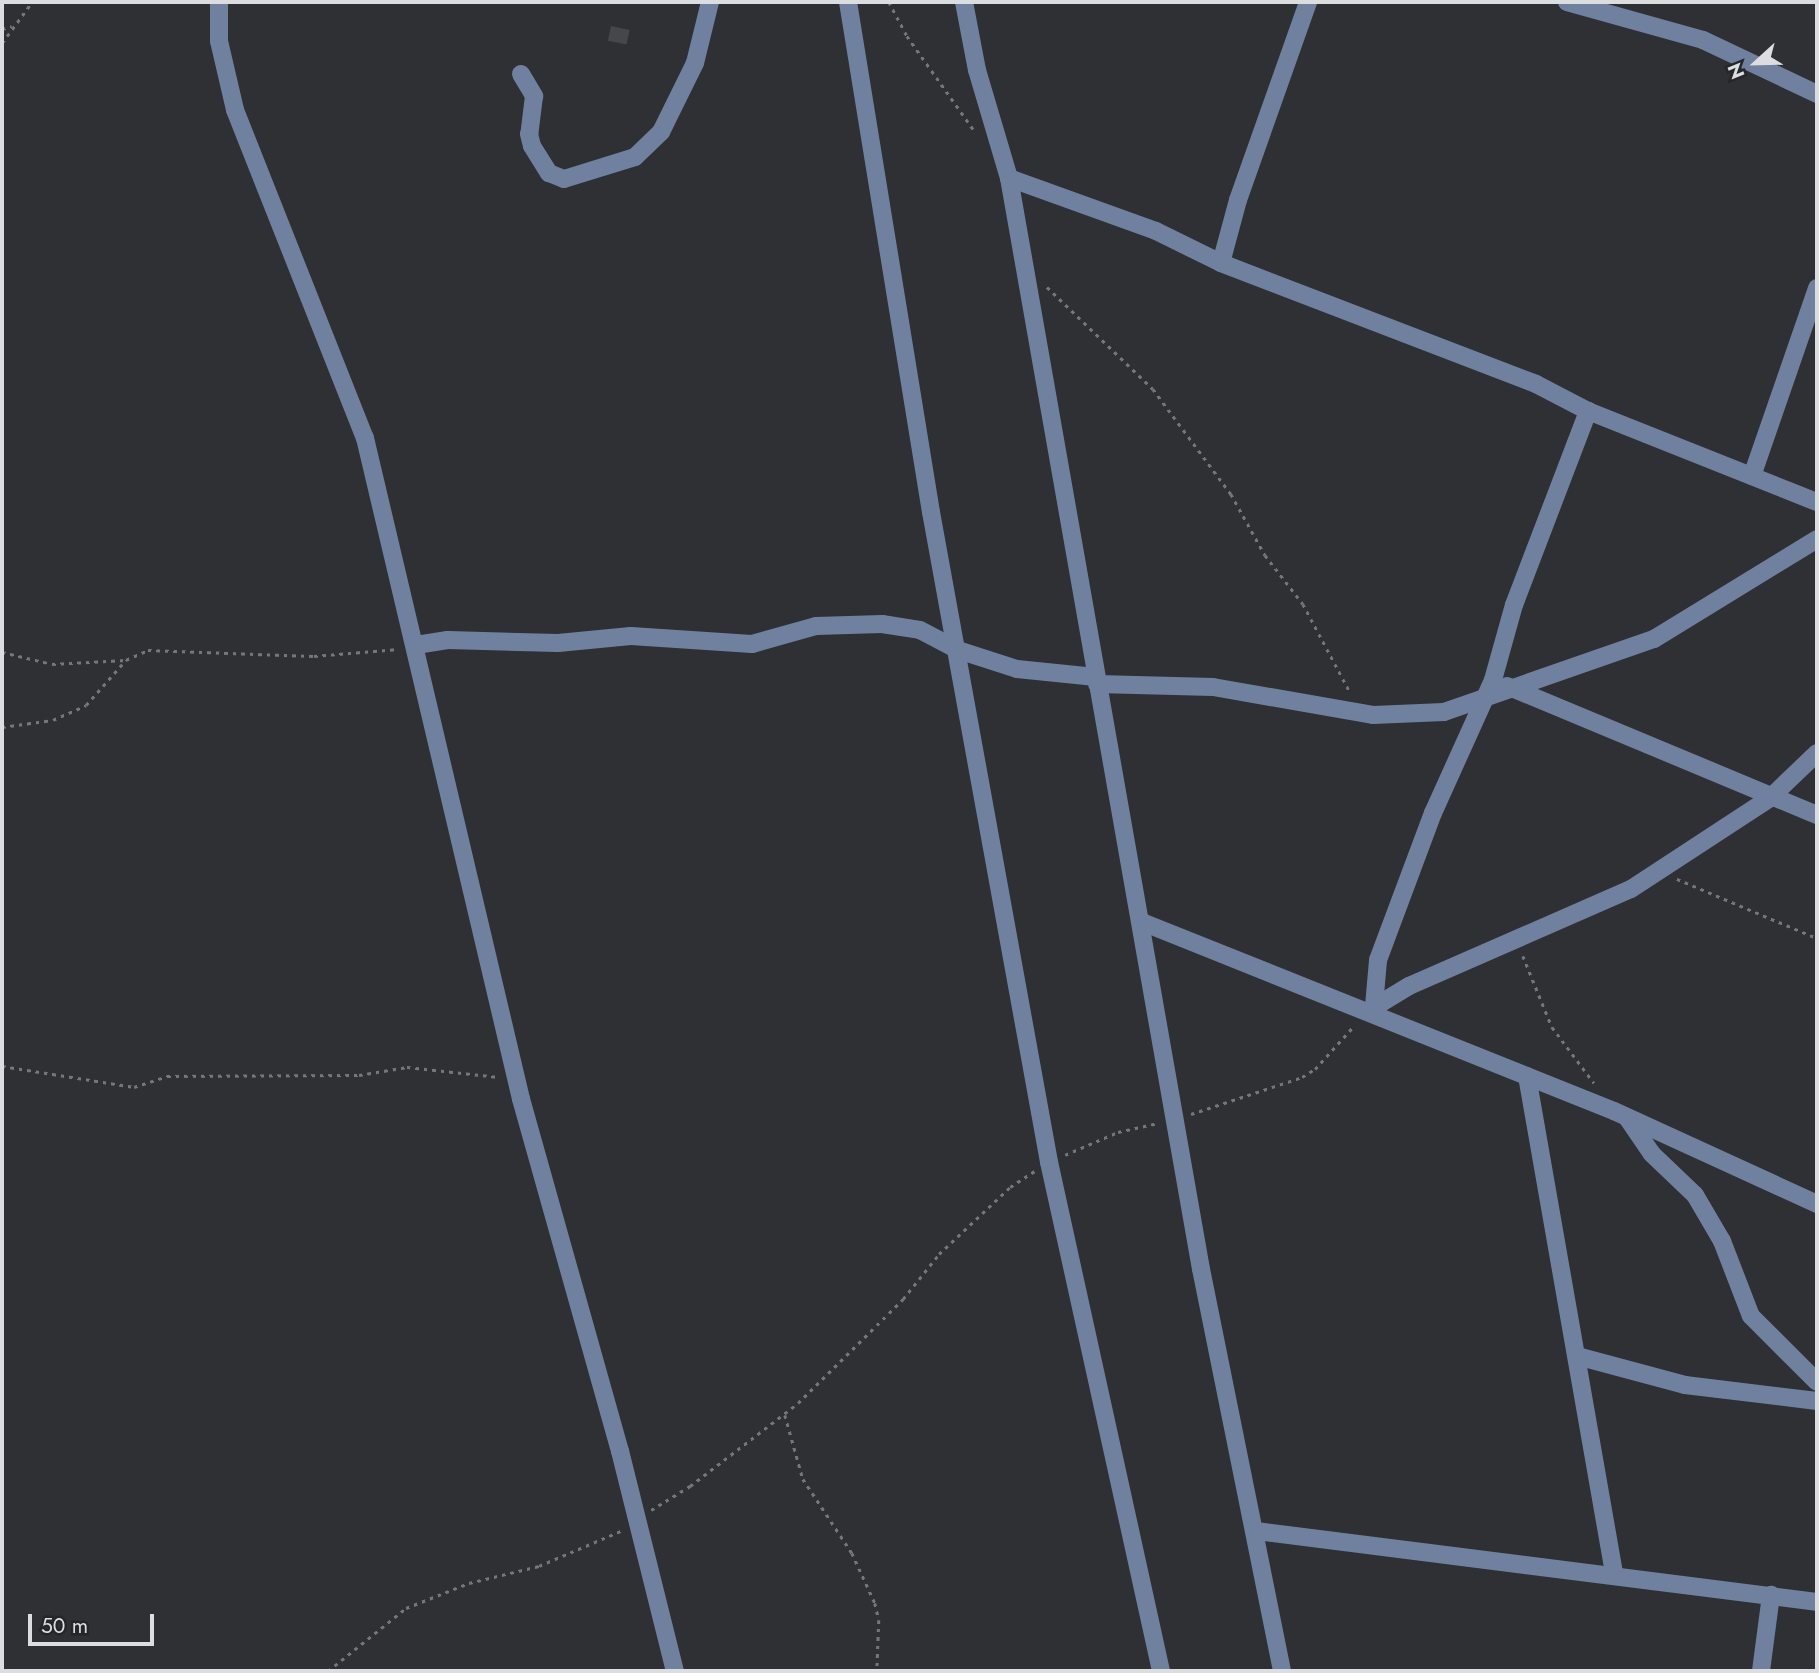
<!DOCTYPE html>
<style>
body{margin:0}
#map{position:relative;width:1819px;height:1673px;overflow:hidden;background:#2e3033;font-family:Jost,sans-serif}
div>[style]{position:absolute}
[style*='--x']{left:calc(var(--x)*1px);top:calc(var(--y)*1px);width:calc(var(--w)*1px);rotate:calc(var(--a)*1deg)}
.building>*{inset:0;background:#45474a;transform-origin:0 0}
.path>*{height:2.5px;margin-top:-1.25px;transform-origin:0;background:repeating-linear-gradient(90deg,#76777a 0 3.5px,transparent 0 8.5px)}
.minor>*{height:18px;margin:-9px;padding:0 9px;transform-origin:9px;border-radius:9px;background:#7081a0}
span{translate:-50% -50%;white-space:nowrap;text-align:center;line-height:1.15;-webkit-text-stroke:5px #252629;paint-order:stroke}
.frame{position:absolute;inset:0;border:4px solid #dcdddf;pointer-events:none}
.north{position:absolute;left:1721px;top:28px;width:70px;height:70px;-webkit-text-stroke:5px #252629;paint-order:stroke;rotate:248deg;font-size:19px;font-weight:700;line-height:28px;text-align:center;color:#dcdddf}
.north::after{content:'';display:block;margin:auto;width:24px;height:32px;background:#dcdddf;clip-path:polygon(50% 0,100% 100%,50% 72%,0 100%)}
.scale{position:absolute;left:28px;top:1614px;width:126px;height:32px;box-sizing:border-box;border:4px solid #dcdddf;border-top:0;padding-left:9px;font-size:21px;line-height:24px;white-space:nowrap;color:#dcdddf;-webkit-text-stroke:5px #252629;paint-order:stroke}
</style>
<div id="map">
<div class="building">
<div style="left:611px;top:26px;width:19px;height:15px;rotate:12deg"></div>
</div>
<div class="path">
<div style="--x:889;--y:2;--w:38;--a:62"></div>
<div style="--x:907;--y:36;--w:119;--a:54.6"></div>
<div style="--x:2;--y:29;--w:10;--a:-17"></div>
<div style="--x:2;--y:43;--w:51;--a:-53.8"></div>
<div style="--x:1047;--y:287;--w:147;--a:43.9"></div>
<div style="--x:1153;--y:389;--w:131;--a:53.4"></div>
<div style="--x:1231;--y:494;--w:70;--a:60.9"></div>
<div style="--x:1265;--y:555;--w:62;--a:52.2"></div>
<div style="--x:1303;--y:604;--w:102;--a:61.9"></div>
<div style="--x:2;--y:652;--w:51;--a:13.5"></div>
<div style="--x:52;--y:664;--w:74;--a:-3.1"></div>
<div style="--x:2;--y:727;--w:51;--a:-7.8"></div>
<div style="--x:53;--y:720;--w:36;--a:-24"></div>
<div style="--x:86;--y:705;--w:60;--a:-48.4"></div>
<div style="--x:126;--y:660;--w:24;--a:-24"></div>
<div style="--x:148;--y:650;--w:166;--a:2.1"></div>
<div style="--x:314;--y:656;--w:85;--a:-4.7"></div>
<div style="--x:1677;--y:879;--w:152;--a:22.9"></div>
<div style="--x:1523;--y:956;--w:77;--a:67.8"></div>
<div style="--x:1552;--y:1027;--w:70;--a:53.1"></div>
<div style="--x:2;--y:1066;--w:134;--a:9"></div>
<div style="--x:134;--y:1087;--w:35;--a:-18"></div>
<div style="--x:167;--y:1076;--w:192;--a:-0.3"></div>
<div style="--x:359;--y:1075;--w:49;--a:-9.5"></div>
<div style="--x:407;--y:1067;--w:92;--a:6.3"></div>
<div style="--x:1191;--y:1114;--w:117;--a:-18.4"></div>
<div style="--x:1302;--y:1077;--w:15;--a:-32"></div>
<div style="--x:1315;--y:1069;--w:57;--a:-47.9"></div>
<div style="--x:1065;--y:1155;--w:58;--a:-23.5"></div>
<div style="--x:1118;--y:1132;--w:41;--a:-12.7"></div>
<div style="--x:785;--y:1415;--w:66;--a:74.3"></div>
<div style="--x:803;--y:1479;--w:89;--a:56.5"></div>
<div style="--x:852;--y:1553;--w:55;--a:65.3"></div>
<div style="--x:875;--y:1603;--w:17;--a:77"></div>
<div style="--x:879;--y:1620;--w:51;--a:92.2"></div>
<div style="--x:651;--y:1510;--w:46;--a:-31.6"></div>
<div style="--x:690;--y:1486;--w:136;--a:-37.5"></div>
<div style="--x:798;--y:1403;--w:148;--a:-44.7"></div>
<div style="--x:903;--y:1299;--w:58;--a:-51.3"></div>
<div style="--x:939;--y:1254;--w:98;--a:-43.3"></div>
<div style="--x:1010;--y:1187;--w:30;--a:-33"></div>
<div style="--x:328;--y:1671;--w:100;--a:-38.9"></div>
<div style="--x:406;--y:1608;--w:68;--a:-21.6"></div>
<div style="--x:469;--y:1583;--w:72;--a:-13.7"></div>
<div style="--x:539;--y:1566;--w:91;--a:-23.2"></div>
</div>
<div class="minor">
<div style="--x:219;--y:2;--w:39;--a:90"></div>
<div style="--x:219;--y:41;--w:71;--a:76.9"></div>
<div style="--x:235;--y:110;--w:353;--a:68.4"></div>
<div style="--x:365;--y:438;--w:679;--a:76.72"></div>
<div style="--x:521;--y:1099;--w:366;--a:74.3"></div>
<div style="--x:620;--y:1451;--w:227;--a:76"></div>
<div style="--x:848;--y:2;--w:517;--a:80.76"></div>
<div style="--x:931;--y:512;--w:661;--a:79.71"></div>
<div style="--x:1049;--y:1162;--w:521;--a:77.59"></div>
<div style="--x:964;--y:2;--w:69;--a:79.2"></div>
<div style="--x:977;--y:70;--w:113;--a:73.5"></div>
<div style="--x:1009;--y:178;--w:1108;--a:80.02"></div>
<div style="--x:1201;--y:1269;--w:410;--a:78.6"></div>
<div style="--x:1567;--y:2;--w:141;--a:15.6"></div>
<div style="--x:1703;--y:40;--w:126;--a:25.3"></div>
<div style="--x:521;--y:74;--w:26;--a:59"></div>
<div style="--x:534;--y:96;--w:38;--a:97"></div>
<div style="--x:529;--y:134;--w:12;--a:76"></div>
<div style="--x:532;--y:146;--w:32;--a:58"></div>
<div style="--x:549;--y:173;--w:16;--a:22"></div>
<div style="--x:564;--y:179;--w:74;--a:-17.2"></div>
<div style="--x:635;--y:157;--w:36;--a:-44"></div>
<div style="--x:661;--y:132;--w:77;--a:-63.8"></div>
<div style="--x:695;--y:63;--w:63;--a:-76.2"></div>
<div style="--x:1009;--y:178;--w:156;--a:19.8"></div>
<div style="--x:1156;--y:231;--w:72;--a:26.2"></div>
<div style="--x:1221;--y:263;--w:337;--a:21"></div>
<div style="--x:1536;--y:384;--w:59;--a:27.4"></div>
<div style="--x:1588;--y:411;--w:246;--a:21.7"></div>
<div style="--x:1221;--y:263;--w:65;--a:-74.9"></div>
<div style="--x:1238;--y:200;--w:210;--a:-70.5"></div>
<div style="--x:1752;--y:476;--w:199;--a:-70.9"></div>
<div style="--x:416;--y:645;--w:32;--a:-9"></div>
<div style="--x:448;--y:640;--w:110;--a:1.6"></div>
<div style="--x:558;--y:643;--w:73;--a:-5.5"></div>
<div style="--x:631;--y:636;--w:121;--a:3.8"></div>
<div style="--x:752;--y:644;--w:66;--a:-15.7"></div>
<div style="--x:816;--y:626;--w:66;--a:-1.7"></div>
<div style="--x:882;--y:624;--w:38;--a:9"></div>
<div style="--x:920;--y:630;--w:43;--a:27.8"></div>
<div style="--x:958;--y:650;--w:62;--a:17.9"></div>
<div style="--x:1017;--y:669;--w:79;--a:5.8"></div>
<div style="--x:1097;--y:684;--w:116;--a:1.5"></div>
<div style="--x:1213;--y:687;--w:162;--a:9.9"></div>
<div style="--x:1373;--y:715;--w:71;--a:-2.4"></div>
<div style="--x:1444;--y:712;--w:222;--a:-19.2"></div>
<div style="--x:1654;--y:639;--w:191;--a:-31.5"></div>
<div style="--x:1507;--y:686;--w:336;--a:22.6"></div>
<div style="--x:1142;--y:922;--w:508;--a:21.82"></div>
<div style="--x:1614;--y:1111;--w:223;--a:24.6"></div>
<div style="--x:1374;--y:1006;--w:46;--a:-85"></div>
<div style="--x:1378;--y:960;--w:157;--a:-69.5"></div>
<div style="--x:1433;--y:813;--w:146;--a:-65.7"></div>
<div style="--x:1493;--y:680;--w:78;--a:-74.4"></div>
<div style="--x:1514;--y:605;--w:208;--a:-69.1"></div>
<div style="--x:1368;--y:1011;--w:48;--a:-31.4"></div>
<div style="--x:1409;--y:986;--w:242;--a:-23.6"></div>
<div style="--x:1631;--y:889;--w:166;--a:-33.2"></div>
<div style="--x:1770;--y:798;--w:65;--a:-43.8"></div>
<div style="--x:1527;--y:1076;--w:505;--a:80.07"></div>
<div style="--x:1628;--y:1119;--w:42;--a:55.6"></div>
<div style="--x:1652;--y:1154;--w:59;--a:43.6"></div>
<div style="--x:1695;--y:1195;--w:53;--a:59.6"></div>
<div style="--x:1722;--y:1241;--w:80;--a:68.9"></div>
<div style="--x:1751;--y:1316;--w:93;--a:45"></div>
<div style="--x:1577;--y:1356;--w:112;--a:15"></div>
<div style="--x:1685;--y:1385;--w:133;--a:6.9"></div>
<div style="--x:1256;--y:1531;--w:565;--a:7.21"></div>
<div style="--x:1761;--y:1671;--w:77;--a:-82.5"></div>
</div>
<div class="frame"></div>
<div class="north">N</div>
<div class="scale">50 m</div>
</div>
